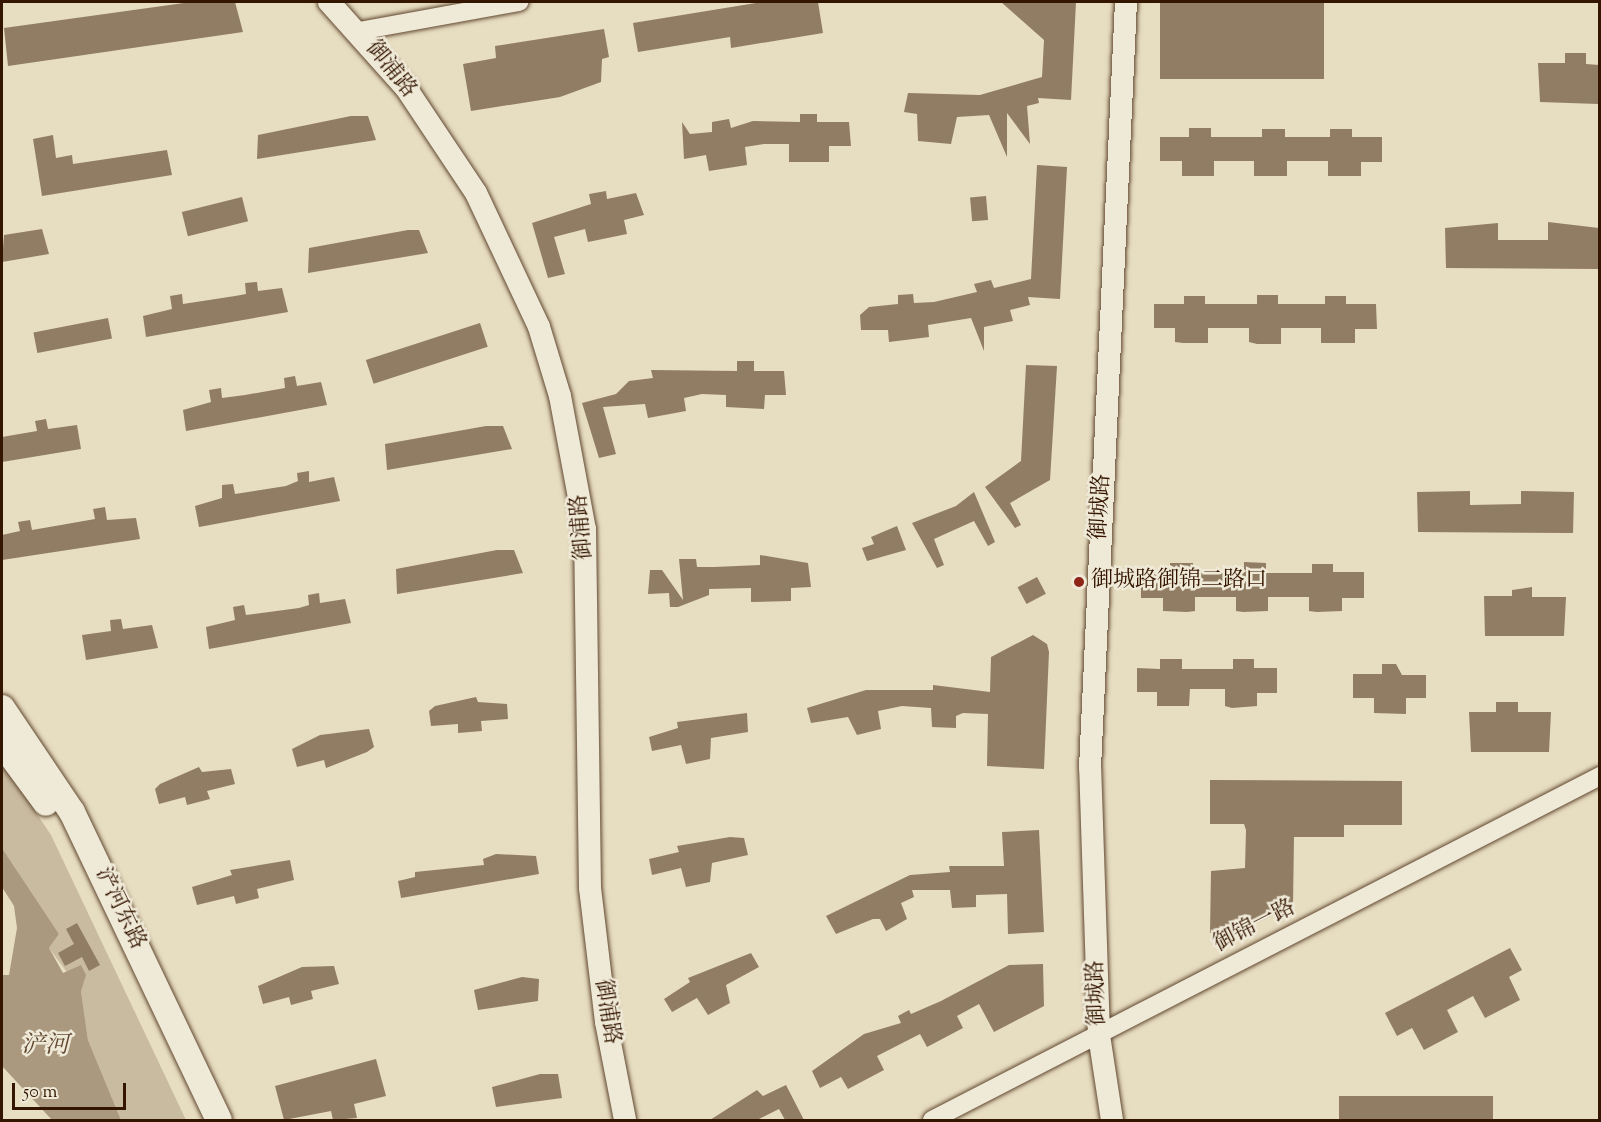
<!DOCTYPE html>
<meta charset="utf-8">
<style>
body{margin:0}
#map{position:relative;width:1601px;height:1122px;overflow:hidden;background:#e7ddc1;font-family:"Sorts Mill Goudy","Noto Serif SC",serif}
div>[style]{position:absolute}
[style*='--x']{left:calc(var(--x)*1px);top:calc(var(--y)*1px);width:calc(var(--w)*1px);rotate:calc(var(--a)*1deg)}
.green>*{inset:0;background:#c9bba0}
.water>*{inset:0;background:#aa997f}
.building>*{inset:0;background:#917d64;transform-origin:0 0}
.roads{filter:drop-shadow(0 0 2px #614830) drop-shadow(0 0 2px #614830)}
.minor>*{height:18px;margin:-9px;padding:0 9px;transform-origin:9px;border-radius:9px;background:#efe9d7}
.tertiary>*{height:22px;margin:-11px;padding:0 11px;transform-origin:11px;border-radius:11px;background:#efe9d7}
.secondary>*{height:26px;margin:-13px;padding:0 13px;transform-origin:13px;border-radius:13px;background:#efe9d7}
.dots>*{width:16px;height:16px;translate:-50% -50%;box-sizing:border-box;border:3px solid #efe9d7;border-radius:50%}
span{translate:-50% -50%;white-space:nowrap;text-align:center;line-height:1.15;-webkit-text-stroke:5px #efe9d7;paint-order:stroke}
.street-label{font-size:22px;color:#341600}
.poi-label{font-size:22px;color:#341600}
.left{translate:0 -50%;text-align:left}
.water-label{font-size:24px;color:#634a33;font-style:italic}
.frame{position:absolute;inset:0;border:3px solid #341600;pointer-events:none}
.scale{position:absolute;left:12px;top:1083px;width:114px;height:27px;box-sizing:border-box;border:3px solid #341600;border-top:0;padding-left:8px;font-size:18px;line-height:21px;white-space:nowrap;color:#341600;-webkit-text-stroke:4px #efe9d7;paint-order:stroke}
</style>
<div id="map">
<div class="green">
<div style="clip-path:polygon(2px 762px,51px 835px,186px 1120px,121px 1120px,88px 1040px,81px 991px,49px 948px,59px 934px,2px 848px)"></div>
</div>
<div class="water">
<div style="clip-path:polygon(2px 848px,59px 934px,49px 948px,63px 973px,81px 965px,86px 975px,81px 991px,88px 1040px,121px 1120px,52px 1120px,2px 1066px,2px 975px,9px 975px,17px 928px,14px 906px,2px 887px)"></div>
</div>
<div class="building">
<div style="clip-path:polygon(191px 2px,235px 2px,243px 32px,8px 66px,4px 28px)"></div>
<div style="clip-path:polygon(762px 2px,818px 2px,823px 33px,731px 48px,730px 37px,638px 52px,633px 23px)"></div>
<div style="clip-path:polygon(1001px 2px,1076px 2px,1071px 100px,1038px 98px,1039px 103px,1027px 106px,1030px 144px,1007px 113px,1007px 157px,989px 115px,957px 117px,951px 144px,918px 141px,917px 114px,904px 112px,908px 93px,980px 95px,1042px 77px,1044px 40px)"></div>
<div style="left:1160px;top:2px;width:164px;height:77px"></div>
<div style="clip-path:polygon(604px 29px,609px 57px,602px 59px,601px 82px,560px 97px,471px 111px,463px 64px,496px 58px,495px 46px)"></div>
<div style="clip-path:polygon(1565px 53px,1586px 53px,1586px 64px,1599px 65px,1598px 104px,1540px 102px,1538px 63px,1565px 63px)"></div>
<div style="clip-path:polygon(800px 114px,817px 114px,817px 122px,849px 122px,851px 146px,829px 146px,829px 162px,789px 162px,789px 144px,764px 144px,745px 147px,747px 165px,709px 171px,706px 155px,684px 159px,682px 122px,690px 134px,712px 132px,712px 122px,729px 119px,731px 128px,753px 121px,800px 122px)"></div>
<div style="clip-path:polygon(351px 116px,368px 116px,376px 140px,257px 159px,258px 135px)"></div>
<div style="clip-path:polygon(1189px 128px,1211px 128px,1211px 137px,1262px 137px,1262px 129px,1285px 129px,1285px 137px,1330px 137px,1330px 129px,1352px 129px,1352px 137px,1382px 137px,1382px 162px,1361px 162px,1361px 176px,1328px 176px,1328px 161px,1287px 161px,1287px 176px,1254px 176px,1254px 161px,1214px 161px,1214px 176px,1182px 176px,1182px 161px,1160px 161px,1160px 137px,1189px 137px)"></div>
<div style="clip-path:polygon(53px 135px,56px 158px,72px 155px,73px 164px,167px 150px,172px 175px,42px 196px,33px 139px)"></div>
<div style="clip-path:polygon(1037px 165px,1067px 167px,1060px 299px,1028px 297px,1030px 305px,1010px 310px,1013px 321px,984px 327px,984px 351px,971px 318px,928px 325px,929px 337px,889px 342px,888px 330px,861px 330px,860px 315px,869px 307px,898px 304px,898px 295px,913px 294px,914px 303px,934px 302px,977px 292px,974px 284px,991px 280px,994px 288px,1031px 279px)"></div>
<div style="clip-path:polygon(606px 191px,607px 199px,636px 193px,644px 215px,624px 220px,627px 234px,588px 242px,585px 229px,554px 237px,565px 274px,548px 278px,532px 223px,591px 204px,589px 194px)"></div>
<div style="left:986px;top:196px;width:24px;height:16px;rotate:85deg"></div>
<div style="left:242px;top:197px;width:25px;height:62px;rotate:76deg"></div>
<div style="clip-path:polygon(1548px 222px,1599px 228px,1599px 269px,1446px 268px,1445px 228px,1498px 223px,1498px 240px,1548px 240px)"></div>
<div style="clip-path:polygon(42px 229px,49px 254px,2px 262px,4px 235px)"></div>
<div style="clip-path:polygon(408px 230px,419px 230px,428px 253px,308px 273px,309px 248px)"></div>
<div style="clip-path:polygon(257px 282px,258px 291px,282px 288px,288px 312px,146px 337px,143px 316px,172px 309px,170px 296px,182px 294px,183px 304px,235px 296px,246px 294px,245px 283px)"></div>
<div style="clip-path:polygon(1257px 295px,1278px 295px,1278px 304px,1325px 304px,1325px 296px,1346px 296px,1346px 304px,1376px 304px,1377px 329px,1355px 329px,1355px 343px,1321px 343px,1321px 328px,1281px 328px,1281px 344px,1257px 344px,1249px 342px,1249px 328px,1208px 328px,1208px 343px,1183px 343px,1175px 342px,1175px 328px,1154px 328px,1154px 304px,1184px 304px,1184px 296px,1205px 296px,1205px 304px,1257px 304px)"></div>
<div style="left:108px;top:318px;width:21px;height:76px;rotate:79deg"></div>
<div style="left:480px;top:323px;width:25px;height:120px;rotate:72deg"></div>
<div style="clip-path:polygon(737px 361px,754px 361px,754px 371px,784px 371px,786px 395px,765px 395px,764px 409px,726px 407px,726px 395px,702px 394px,684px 398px,686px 411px,648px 418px,645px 404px,603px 407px,616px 454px,599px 458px,582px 403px,616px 394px,629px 381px,653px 378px,651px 370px,737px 371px)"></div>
<div style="clip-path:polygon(1026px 365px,1057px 366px,1050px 480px,1010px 503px,1021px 525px,1015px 528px,985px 487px,1021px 461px)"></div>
<div style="clip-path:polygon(295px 376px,297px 386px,321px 382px,327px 405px,186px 431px,183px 410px,211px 402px,209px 390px,221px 388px,222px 398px,245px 395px,285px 388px,284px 378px)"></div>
<div style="clip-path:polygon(46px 419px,48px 429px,77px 425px,81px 449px,2px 462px,2px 437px,37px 431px,35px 421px)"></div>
<div style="clip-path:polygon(486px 426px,503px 426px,512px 449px,387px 470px,385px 444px)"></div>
<div style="clip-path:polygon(309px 471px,309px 482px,334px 477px,340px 501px,199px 527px,195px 506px,222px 498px,222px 485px,233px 484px,235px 494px,286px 486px,298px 481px,297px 473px)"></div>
<div style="clip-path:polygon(1470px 491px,1470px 505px,1521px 504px,1521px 491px,1574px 492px,1573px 533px,1418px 532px,1417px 492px)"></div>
<div style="clip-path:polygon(974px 492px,995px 542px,988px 546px,974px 521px,934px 539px,944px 565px,937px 568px,912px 523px,956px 506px)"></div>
<div style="clip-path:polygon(105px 507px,107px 520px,136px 518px,140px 539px,2px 560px,2px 535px,20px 531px,18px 522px,30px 520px,32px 530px,61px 525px,95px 519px,93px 509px)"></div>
<div style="clip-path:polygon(897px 526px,906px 550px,867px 561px,862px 548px,874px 544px,871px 537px)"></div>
<div style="clip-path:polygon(497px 550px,514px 550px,523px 573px,397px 594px,396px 569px)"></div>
<div style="clip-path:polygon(760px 555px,808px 563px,811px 587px,791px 588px,791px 601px,751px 602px,751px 588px,709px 589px,709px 595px,678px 607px,670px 607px,669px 593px,648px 594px,650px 570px,662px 570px,683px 600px,679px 559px,696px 559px,697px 567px,714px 567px,760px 565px)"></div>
<div style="clip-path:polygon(1244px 562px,1266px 563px,1266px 573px,1312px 573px,1312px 564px,1333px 564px,1333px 572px,1364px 572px,1364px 598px,1342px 598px,1342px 611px,1317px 612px,1309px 611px,1309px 597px,1268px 597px,1268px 611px,1243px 612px,1236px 611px,1236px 597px,1195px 597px,1195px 611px,1187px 612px,1163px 611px,1163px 598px,1141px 598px,1141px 572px,1170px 572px,1170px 563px,1193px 563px,1193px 573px,1244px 573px)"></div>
<div style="left:1037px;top:577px;width:19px;height:22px;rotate:62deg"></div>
<div style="clip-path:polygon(1532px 587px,1532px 597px,1566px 597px,1564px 636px,1485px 636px,1484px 596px,1512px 596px,1512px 590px)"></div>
<div style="clip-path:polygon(319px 593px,320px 603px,345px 599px,351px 623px,209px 649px,206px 627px,235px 620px,233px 607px,244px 605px,246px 615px,299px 608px,309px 605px,308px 595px)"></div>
<div style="clip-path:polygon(121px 619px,123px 629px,152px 625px,158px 648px,86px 660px,82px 635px,111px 631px,110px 620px)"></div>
<div style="clip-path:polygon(1033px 635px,1047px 644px,1049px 652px,1044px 769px,987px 766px,988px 714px,963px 713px,956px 716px,956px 728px,932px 727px,931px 708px,902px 706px,878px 711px,881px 729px,857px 735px,848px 717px,811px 723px,807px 708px,866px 690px,933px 690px,933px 685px,990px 692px,991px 657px)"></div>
<div style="clip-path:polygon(1160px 659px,1182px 659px,1182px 669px,1233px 669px,1233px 659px,1254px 659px,1254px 668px,1277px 668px,1277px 693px,1257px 693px,1257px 706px,1232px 708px,1225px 706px,1225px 689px,1190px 689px,1189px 706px,1157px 706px,1157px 692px,1137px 692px,1137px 668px,1160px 669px)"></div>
<div style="clip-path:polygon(1382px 664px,1396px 664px,1402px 675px,1426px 675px,1426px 698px,1406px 698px,1406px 714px,1374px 713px,1374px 698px,1353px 698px,1353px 674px,1382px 674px)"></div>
<div style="clip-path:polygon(476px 697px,478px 702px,507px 704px,508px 719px,481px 721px,482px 731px,458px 733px,458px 724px,431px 726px,429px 711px,435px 706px)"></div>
<div style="clip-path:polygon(1496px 702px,1518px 702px,1518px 712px,1551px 712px,1549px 752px,1471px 752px,1469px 712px,1496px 712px)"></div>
<div style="clip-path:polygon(747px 713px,748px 732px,711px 738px,710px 759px,686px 764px,681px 745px,652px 751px,649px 737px,678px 728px,677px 722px)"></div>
<div style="clip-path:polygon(369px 729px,374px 747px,367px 752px,326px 768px,324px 760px,297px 767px,292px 749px,320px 735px)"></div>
<div style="clip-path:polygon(199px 767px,202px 772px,231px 769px,235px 784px,207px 791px,210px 799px,187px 805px,185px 797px,159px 804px,155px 789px,160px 784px)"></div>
<div style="clip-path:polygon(1210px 780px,1402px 781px,1402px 825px,1344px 825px,1344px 837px,1294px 837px,1293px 905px,1238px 933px,1210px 933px,1211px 871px,1245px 868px,1246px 830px,1244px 824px,1210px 824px)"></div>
<div style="clip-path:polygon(1039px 830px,1044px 932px,1008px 934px,1007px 894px,976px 895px,976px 907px,952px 908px,950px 890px,912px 890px,914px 897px,901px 903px,907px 919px,886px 931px,880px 919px,873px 919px,836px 934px,826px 916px,910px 875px,950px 872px,949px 866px,1004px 866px,1002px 832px)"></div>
<div style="clip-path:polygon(730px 837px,744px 838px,748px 855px,712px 863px,710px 882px,686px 887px,681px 868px,652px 875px,649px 859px,679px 852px,677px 846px)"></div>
<div style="clip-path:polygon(496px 854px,536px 856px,539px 874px,401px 898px,398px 881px,415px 877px,415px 872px,484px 865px,483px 859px)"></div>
<div style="clip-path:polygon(290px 860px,294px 880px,257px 889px,259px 898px,236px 904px,234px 896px,197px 905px,192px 887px,232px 875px,230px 870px)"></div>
<div style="clip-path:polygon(77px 923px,100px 965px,89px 971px,82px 957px,65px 966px,58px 953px,74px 944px,66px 929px)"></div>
<div style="clip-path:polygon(1510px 948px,1522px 970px,1509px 977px,1520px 1000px,1485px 1018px,1473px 996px,1447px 1010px,1458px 1032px,1424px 1050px,1412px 1028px,1397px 1036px,1385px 1013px)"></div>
<div style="clip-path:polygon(751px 953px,759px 967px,726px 985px,730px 1003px,708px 1015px,697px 998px,672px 1012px,664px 999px,690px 982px,688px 978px)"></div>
<div style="clip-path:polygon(1043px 964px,1044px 1006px,994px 1032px,979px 1004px,957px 1016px,963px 1028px,927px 1047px,920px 1034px,877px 1056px,884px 1070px,848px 1089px,841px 1077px,820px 1088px,812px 1071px,864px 1034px,901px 1023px,898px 1016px,909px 1010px,911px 1014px,941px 1001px,1009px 965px)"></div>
<div style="clip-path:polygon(334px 966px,339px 984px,311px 991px,313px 999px,291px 1005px,289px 997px,263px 1004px,258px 986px,302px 967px)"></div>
<div style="clip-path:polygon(522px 977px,539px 979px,538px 1001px,478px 1010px,474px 990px)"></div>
<div style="clip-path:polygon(376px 1059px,386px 1096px,354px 1104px,357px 1118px,333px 1120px,331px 1111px,284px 1120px,275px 1086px)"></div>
<div style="clip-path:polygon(540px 1074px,558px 1074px,562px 1098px,496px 1107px,492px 1087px)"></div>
<div style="clip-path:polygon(786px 1085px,804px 1120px,785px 1120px,779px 1109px,757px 1120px,710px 1120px,757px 1090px,763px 1096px)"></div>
<div style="left:1339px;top:1096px;width:154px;height:24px"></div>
</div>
<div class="roads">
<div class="minor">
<div style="--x:359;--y:31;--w:163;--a:-10.3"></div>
<div style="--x:932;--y:1120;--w:751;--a:-27.25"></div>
</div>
<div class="tertiary">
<div style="--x:329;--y:2;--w:115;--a:48.2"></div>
<div style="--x:406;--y:88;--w:126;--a:56.3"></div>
<div style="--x:476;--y:193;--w:148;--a:64.8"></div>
<div style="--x:539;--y:327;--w:72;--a:73.1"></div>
<div style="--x:560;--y:396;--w:135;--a:79.4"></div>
<div style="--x:585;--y:529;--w:359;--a:89.2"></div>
<div style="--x:590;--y:888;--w:135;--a:83.2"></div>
<div style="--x:606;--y:1022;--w:100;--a:79"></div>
<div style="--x:1112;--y:1120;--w:86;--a:-98.7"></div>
<div style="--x:1099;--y:1035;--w:267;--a:-91.9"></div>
<div style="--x:1090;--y:768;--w:767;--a:-87.31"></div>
</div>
<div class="secondary">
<div style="--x:2;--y:708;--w:125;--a:56.1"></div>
<div style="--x:72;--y:812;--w:341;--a:64.5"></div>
<div style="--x:2;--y:743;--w:74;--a:53.7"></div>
</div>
</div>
<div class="dots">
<div style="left:1079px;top:582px;background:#8f2418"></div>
</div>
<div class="street-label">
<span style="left:390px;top:70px;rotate:51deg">御浦路</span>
<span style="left:1102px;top:507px;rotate:-87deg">御城路</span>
<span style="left:583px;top:527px;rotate:-95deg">御浦路</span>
<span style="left:119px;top:909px;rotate:64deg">浐河东路</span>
<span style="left:1255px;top:927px;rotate:-27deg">御锦一路</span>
<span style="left:1098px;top:993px;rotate:-92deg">御城路</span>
<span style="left:606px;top:1012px;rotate:81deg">御浦路</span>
</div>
<div class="poi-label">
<span class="left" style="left:1091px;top:582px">御城路御锦二路口</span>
</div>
<div class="water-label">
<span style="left:45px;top:1047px">浐河</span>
</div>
<div class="frame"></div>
<div class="scale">50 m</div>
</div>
